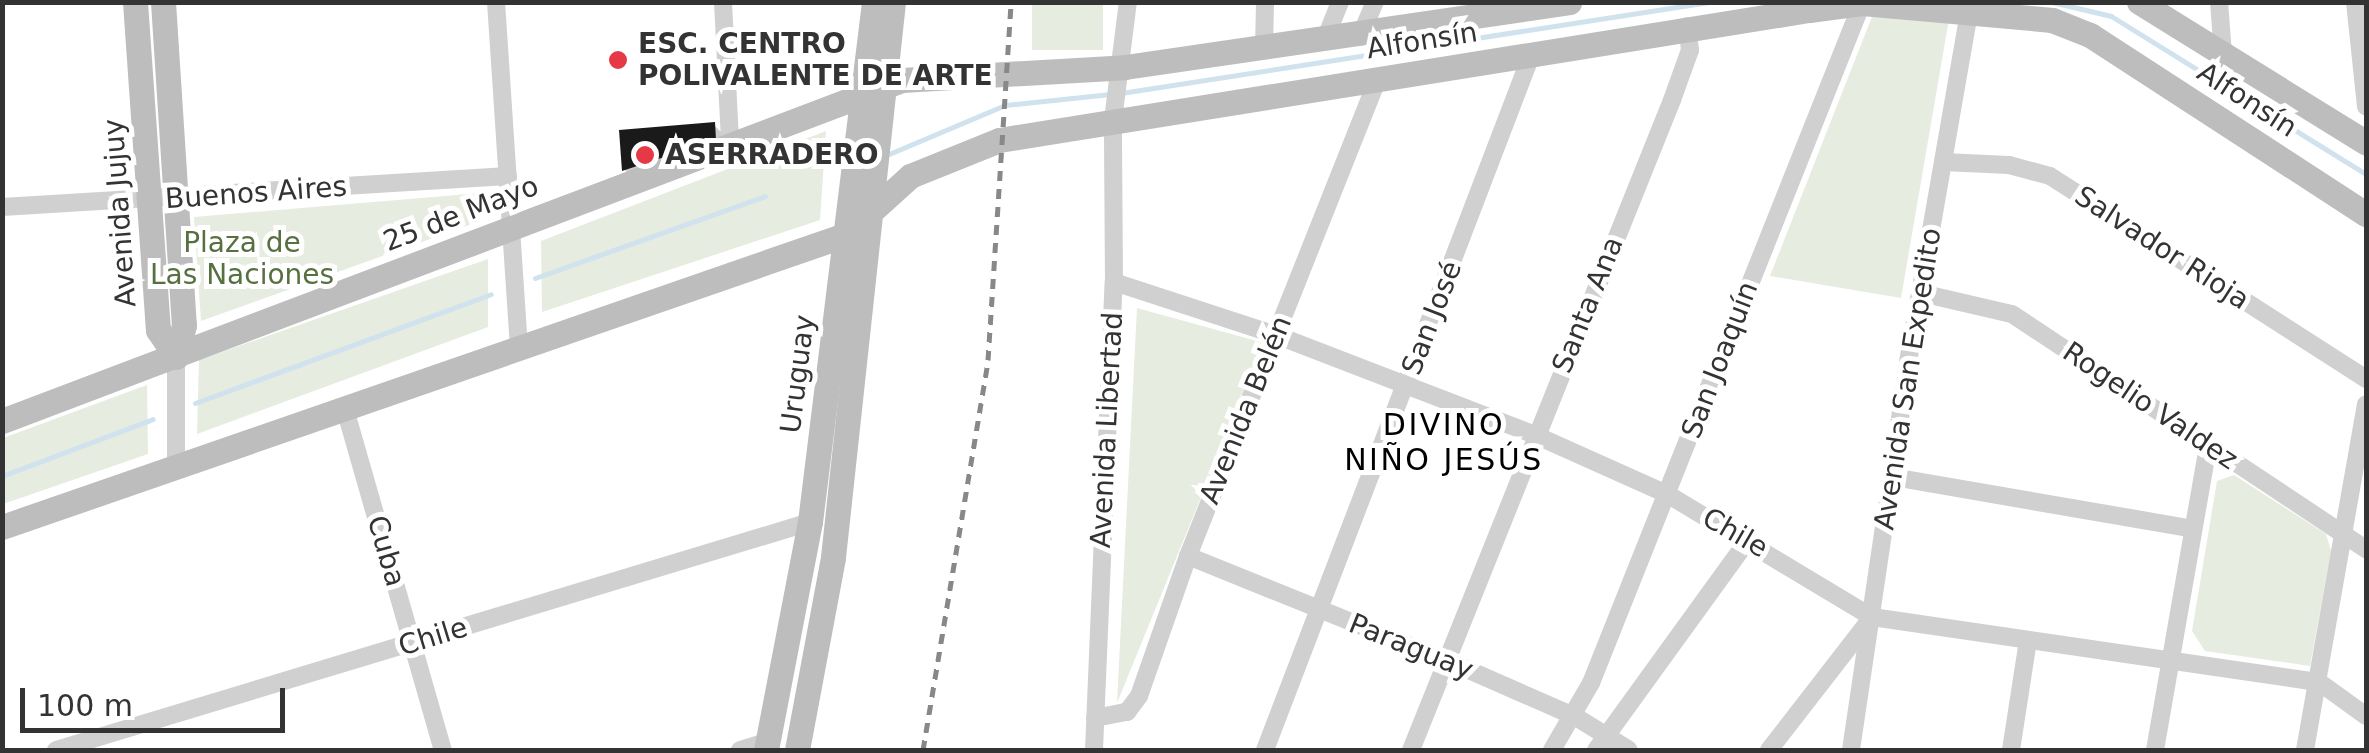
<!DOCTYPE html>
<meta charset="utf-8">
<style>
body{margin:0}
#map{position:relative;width:2369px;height:753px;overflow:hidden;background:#fff;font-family:"DejaVu Sans",sans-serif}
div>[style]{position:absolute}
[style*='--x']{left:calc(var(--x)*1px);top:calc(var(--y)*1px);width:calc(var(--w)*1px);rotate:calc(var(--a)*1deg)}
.green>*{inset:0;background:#e6ecdf;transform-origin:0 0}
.shadow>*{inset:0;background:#0003}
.stream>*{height:5px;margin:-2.5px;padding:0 2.5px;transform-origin:2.5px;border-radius:2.5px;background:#cfe2ee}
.building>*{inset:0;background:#1a1a1a}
.street>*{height:18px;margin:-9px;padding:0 9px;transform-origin:9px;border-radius:9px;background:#d0d0d0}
.secondary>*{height:25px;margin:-12.5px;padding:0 12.5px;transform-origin:12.5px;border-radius:12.5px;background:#bdbdbd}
.rail>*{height:5px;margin-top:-2.5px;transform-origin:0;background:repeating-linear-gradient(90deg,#888 0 10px,transparent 0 18px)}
.dots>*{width:28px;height:28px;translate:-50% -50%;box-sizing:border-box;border:5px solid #fff;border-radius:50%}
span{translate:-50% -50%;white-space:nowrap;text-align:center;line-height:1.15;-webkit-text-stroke:10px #fff;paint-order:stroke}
.street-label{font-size:28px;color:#333}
.poi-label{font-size:28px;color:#333;font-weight:700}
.left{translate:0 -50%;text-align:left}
.park-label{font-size:28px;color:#56703f}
.neighbourhood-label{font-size:30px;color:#000;letter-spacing:2.5px}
.frame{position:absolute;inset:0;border:5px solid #333;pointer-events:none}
.scale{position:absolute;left:20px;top:688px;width:265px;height:45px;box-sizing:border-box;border:5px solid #333;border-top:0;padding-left:12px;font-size:30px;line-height:35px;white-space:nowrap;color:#333;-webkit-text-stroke:8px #fff;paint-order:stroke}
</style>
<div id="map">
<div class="green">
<div style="left:1032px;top:3px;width:71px;height:47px"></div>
<div style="clip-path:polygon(1875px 9px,1950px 13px,1901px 298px,1770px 276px)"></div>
<div style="clip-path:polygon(826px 131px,820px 220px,542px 312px,541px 241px)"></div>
<div style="clip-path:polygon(481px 193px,483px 220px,201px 321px,194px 217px)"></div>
<div style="clip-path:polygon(488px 259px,488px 327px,197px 434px,199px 360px)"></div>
<div style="clip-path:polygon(1137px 308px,1264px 343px,1117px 703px)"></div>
<div style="clip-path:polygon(147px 385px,148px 454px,3px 504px,3px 438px)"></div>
<div style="clip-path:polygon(2234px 475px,2326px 534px,2331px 551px,2310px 666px,2205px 651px,2192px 631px,2217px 481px)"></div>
</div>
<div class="shadow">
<div style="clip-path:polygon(714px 125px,725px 136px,635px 181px,624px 169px)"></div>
</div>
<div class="stream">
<div style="--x:2052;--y:2;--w:61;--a:13.3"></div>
<div style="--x:2111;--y:16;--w:300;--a:31.8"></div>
<div style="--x:1121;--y:93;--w:595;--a:-8.8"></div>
<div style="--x:889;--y:154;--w:126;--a:-22.9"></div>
<div style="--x:1005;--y:105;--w:106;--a:-6"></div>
<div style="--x:535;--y:278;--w:244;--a:-19.6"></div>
<div style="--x:195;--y:403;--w:315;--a:-20.2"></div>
<div style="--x:2;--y:476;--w:161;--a:-20.7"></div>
</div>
<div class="building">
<div style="clip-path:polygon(715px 122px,716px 140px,622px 171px,619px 130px)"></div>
</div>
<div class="street">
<div style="--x:496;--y:2;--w:346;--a:86.2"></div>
<div style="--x:723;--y:2;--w:140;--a:87.1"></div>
<div style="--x:2219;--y:2;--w:52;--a:85.6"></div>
<div style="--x:2355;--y:2;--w:105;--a:84"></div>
<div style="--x:1360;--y:37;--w:38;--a:-67"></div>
<div style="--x:1324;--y:42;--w:43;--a:-68.2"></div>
<div style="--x:1264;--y:50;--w:48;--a:-88.8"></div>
<div style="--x:1943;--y:162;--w:66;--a:2.6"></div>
<div style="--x:2009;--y:165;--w:42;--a:15"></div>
<div style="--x:2050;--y:176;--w:376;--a:32.7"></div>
<div style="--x:2;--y:207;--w:507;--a:-3.51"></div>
<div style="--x:1114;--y:282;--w:170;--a:18.1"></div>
<div style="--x:1276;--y:335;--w:278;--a:21.1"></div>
<div style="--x:1535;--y:435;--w:145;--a:24.1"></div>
<div style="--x:1667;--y:494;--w:239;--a:31"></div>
<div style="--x:1872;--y:617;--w:452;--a:8.3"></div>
<div style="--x:2319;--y:682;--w:58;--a:35.9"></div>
<div style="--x:1921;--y:293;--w:93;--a:13"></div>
<div style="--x:2012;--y:314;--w:425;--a:33.6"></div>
<div style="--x:176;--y:357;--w:108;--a:90"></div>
<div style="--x:345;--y:409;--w:355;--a:74"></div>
<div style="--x:1893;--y:477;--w:304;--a:9.8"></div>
<div style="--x:1188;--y:556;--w:278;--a:22"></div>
<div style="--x:1446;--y:660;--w:142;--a:23.7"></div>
<div style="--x:1576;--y:717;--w:62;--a:31.9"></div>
<div style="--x:1095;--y:718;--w:33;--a:-11"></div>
<div style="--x:1127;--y:712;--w:20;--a:-53"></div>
<div style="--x:1139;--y:696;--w:148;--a:-70.7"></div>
<div style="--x:1188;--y:556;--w:514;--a:-68.32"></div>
<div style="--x:56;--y:750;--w:788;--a:-16.82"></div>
<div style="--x:740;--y:750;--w:30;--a:-17"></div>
<div style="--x:1094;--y:750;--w:468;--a:-87.6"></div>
<div style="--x:1114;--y:282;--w:162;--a:-90.4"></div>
<div style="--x:1113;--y:120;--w:119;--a:-82.8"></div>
<div style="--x:1265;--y:750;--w:746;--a:-69.04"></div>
<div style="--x:1411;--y:750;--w:700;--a:-68.12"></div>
<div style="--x:1672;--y:100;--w:53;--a:-70.2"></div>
<div style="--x:1690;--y:50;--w:24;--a:-97"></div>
<div style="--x:1552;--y:750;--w:78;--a:-59.8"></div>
<div style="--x:1591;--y:683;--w:732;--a:-68.27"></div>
<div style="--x:1596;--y:750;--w:259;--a:-54.1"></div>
<div style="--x:1769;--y:750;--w:165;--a:-52.2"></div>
<div style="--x:1851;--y:750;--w:392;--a:-81.6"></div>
<div style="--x:1908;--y:362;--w:360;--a:-80.1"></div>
<div style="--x:2011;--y:750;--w:111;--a:-81.2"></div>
<div style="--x:2155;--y:750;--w:310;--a:-80.1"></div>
<div style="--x:2305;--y:750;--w:351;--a:-80"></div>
</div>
<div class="secondary">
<div style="--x:135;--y:2;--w:329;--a:86"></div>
<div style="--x:158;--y:330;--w:32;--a:56"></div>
<div style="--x:163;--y:2;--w:324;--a:86.3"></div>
<div style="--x:184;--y:325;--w:33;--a:104"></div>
<div style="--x:2139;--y:2;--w:267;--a:31.8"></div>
<div style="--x:2;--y:421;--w:962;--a:-20.75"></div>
<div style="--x:902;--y:80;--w:223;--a:-3.3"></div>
<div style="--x:1125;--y:67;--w:449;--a:-8.3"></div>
<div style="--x:2;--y:527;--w:892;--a:-19.11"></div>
<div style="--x:845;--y:235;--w:88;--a:-42.2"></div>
<div style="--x:910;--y:176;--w:96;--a:-22"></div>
<div style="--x:999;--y:140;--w:820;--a:-9.12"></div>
<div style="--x:1809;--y:10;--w:53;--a:-7.5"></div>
<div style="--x:1862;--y:3;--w:191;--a:5.1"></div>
<div style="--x:2052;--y:20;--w:41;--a:21.5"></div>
<div style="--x:2090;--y:35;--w:329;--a:33"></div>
<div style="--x:766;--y:750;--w:232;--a:-79.1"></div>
<div style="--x:810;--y:522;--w:524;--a:-82.98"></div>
<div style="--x:797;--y:750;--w:196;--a:-79.4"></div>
<div style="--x:833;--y:557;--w:558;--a:-83.83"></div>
</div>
<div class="rail">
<div style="--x:923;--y:750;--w:395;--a:-80.5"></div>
<div style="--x:988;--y:360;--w:359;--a:-86.3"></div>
</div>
<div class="dots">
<div style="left:618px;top:60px;background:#e63946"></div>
<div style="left:645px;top:155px;background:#e63946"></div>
</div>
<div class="street-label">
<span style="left:1422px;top:41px;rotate:-9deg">Alfonsín</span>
<span style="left:2247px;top:100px;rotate:33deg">Alfonsín</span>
<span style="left:256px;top:193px;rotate:-4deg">Buenos Aires</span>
<span style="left:120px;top:213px;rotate:-94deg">Avenida Jujuy</span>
<span style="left:461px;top:214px;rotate:-21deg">25 de Mayo</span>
<span style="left:2162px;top:248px;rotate:33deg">Salvador Rioja</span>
<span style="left:1588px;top:305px;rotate:-68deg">Santa Ana</span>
<span style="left:1432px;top:318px;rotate:-69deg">San José</span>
<span style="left:1720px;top:360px;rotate:-69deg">San Joaquín</span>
<span style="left:798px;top:374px;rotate:-83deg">Uruguay</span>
<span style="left:1908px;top:379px;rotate:-81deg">Avenida San Expedito</span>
<span style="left:2150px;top:406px;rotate:34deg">Rogelio Valdez</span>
<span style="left:1246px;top:410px;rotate:-68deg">Avenida Belén</span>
<span style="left:1107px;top:430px;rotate:-87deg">Avenida Libertad</span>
<span style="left:1735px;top:533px;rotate:30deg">Chile</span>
<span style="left:386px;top:551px;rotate:74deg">Cuba</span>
<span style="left:433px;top:637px;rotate:-17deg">Chile</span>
<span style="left:1411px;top:647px;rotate:22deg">Paraguay</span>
</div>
<div class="poi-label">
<span class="left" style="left:638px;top:60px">ESC. CENTRO<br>POLIVALENTE DE ARTE</span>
<span class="left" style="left:665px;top:155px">ASERRADERO</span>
</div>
<div class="park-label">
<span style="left:242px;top:259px">Plaza de<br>Las Naciones</span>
</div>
<div class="neighbourhood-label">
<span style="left:1444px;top:442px">DIVINO<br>NIÑO JESÚS</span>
</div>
<div class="frame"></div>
<div class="scale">100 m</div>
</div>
